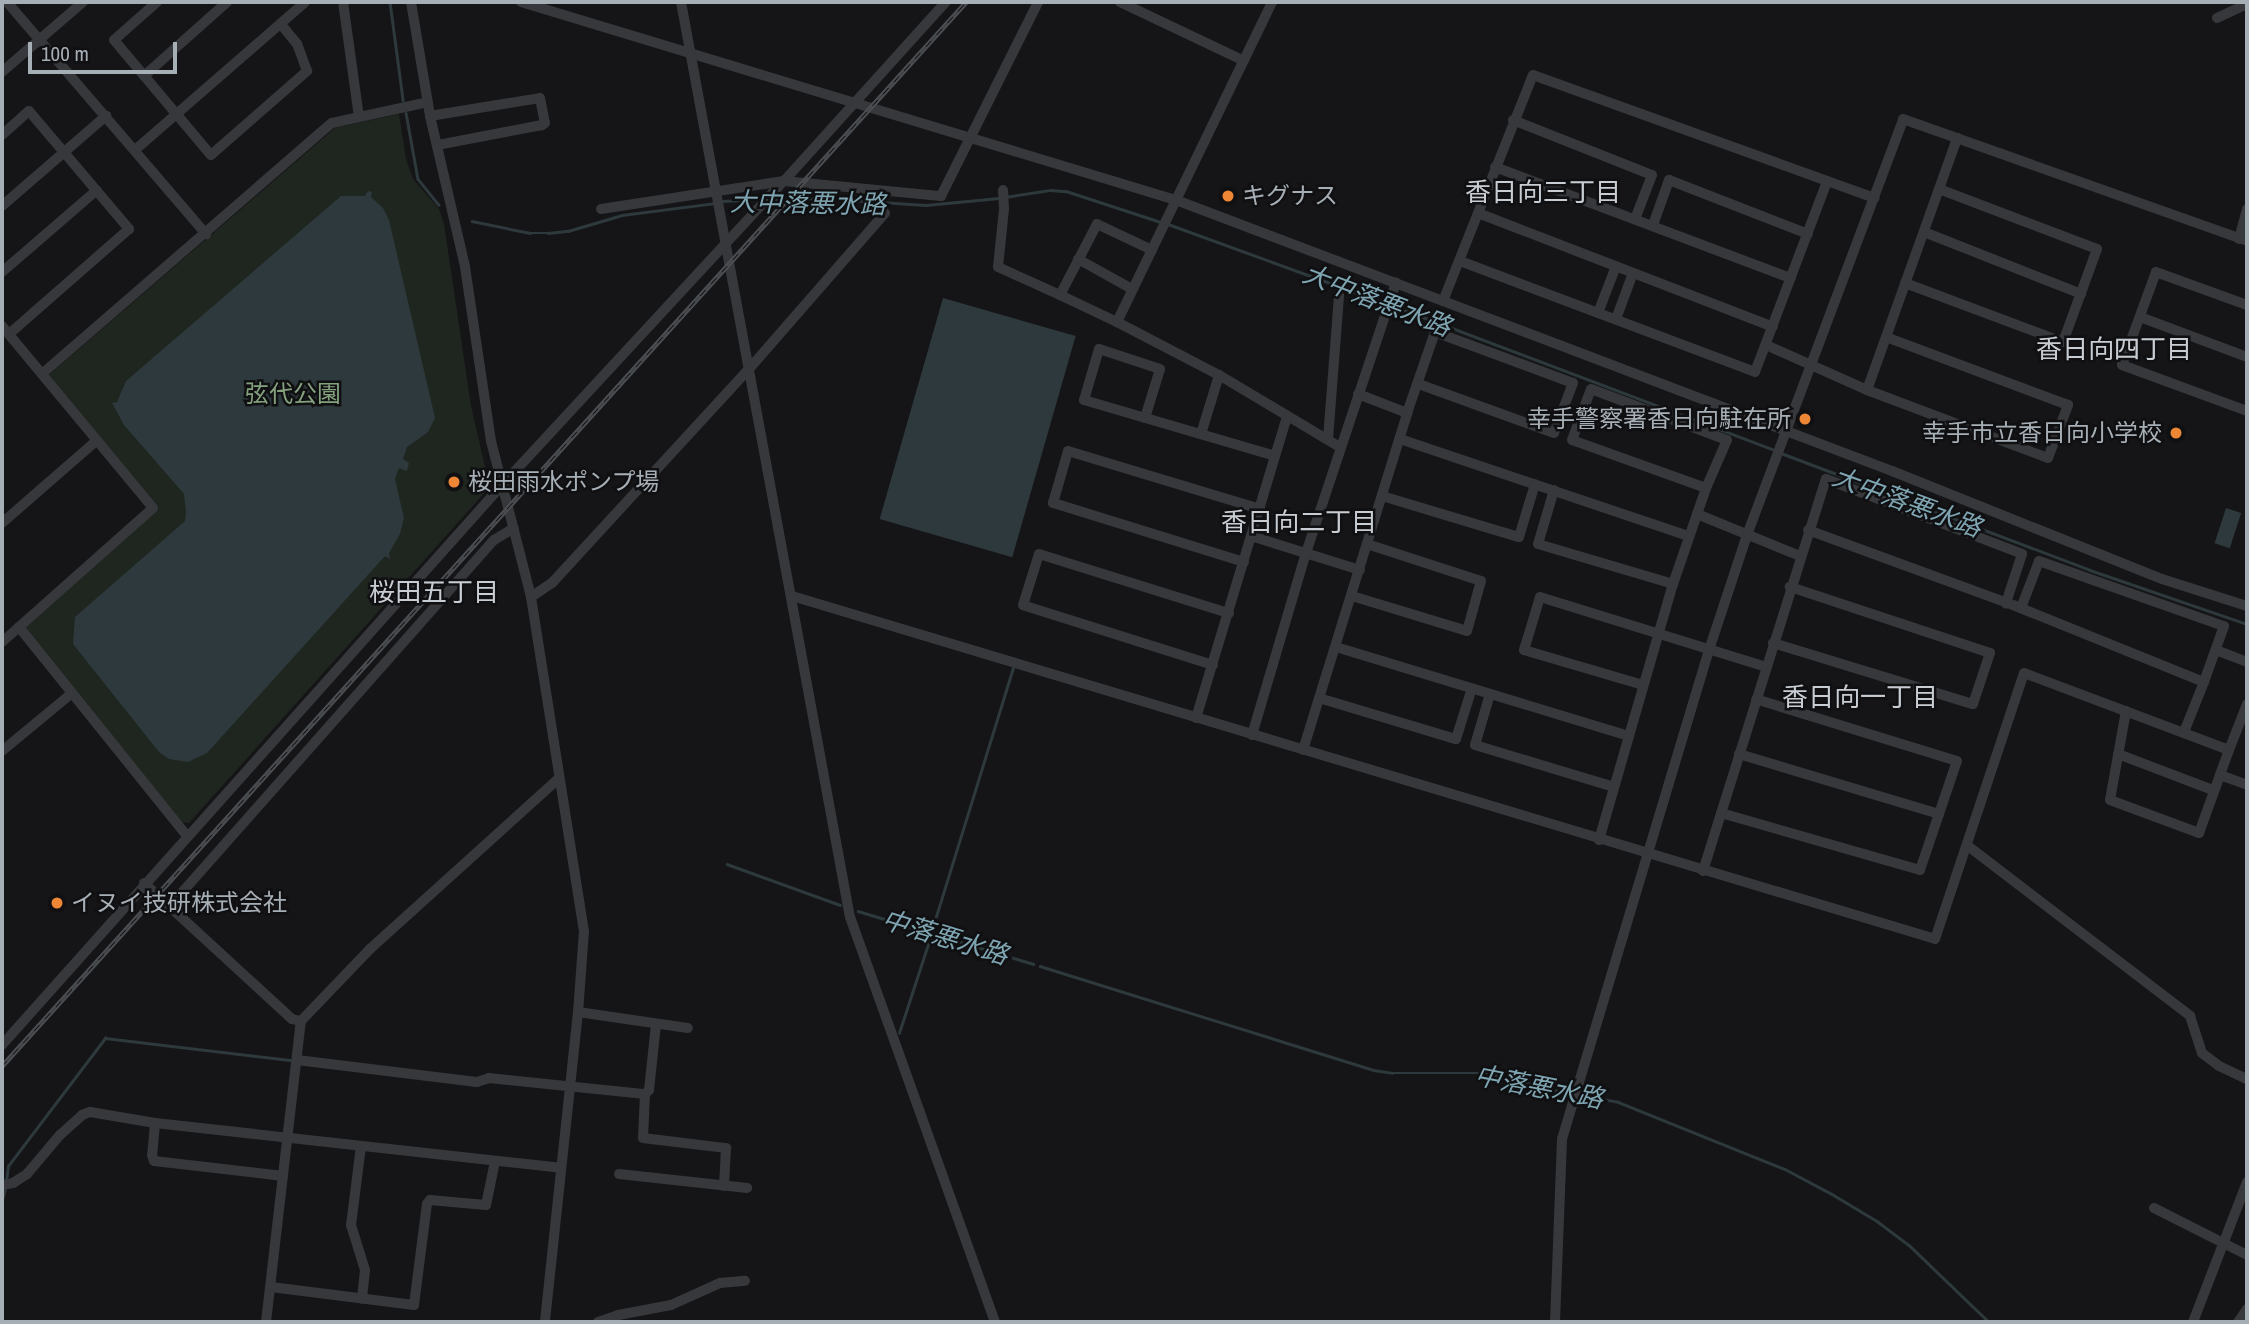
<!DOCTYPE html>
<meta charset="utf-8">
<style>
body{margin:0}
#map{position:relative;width:2249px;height:1324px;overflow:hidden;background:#151517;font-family:"Archivo Narrow","Noto Sans JP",sans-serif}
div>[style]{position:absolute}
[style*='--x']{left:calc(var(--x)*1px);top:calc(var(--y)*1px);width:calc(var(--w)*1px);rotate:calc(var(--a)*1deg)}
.green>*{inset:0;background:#1f261f}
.water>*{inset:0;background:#2d393c;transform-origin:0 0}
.stream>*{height:2.5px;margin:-1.25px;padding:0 1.25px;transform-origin:1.25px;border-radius:1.25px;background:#2d393c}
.minor>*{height:10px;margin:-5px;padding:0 5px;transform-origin:5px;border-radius:5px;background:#36383b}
.rail>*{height:5px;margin-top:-2.5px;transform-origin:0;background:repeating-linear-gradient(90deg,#101012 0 8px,#4b4e52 0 16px);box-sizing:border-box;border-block:2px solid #4b4e52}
.dots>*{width:19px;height:19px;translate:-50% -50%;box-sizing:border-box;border:4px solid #101012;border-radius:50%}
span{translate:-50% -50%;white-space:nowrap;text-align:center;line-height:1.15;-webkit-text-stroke:5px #101012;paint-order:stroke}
.poi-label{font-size:24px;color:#a7afb6}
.left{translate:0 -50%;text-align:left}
.right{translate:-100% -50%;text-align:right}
.park-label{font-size:24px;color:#84a17e}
.neighbourhood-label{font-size:26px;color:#c8cdd3}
.water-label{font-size:26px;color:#7ea5b1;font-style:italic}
.frame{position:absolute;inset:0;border:4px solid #a7afb6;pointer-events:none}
.scale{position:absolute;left:28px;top:42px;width:149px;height:32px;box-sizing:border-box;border:4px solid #a7afb6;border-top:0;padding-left:9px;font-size:21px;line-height:24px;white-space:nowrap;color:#a7afb6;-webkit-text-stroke:5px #101012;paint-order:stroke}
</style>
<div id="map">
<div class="green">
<div style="clip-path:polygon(399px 114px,406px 159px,413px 179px,439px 209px,444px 224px,471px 406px,489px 484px,487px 490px,189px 823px,182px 822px,26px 629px,26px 624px,159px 507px,48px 379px,49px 375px,335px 128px)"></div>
</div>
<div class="water">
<div style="clip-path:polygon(368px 191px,372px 192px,371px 197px,383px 208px,389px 220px,435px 418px,428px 432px,407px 447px,403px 459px,409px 463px,407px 471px,399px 468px,395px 479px,404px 518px,400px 534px,389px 553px,390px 559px,385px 556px,207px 753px,188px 762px,169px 759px,159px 752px,73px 644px,75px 617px,185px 521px,186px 512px,184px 494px,124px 425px,112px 403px,117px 402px,126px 381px,341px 196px,365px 196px)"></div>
<div style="left:943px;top:298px;width:138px;height:230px;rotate:16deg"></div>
<div style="left:2226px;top:508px;width:16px;height:37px;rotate:18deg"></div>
</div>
<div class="stream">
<div style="--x:390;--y:2;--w:99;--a:82.4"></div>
<div style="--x:406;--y:113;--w:67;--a:79.7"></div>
<div style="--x:418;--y:179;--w:33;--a:51"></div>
<div style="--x:1005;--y:197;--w:46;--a:-8.8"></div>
<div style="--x:1050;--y:190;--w:16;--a:4"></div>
<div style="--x:1066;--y:191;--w:100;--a:18.1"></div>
<div style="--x:772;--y:199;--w:46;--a:-1.2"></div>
<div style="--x:818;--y:198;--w:108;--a:3.7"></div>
<div style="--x:926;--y:205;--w:73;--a:-5.5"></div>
<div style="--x:723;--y:201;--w:38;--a:-3"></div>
<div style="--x:472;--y:221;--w:59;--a:11.7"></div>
<div style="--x:530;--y:233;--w:18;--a:0"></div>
<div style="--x:548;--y:233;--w:20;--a:-6"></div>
<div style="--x:568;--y:231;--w:56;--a:-16.5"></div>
<div style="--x:622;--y:215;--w:95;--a:-7.3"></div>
<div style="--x:1168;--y:224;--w:231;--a:20"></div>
<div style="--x:1391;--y:305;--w:410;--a:20.7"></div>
<div style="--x:1781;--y:453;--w:330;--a:20.7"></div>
<div style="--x:2090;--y:570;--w:166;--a:19"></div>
<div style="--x:727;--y:864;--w:120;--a:19.9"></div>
<div style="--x:858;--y:911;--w:183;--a:16.8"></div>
<div style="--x:934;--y:923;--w:267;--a:-72.8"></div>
<div style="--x:1040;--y:966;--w:350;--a:17.3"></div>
<div style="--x:1374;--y:1070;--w:18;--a:9"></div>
<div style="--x:1392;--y:1073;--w:97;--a:0"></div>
<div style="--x:1489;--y:1073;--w:84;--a:14.5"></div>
<div style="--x:899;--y:1033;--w:100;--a:-71.9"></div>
<div style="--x:1580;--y:1095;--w:39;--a:10"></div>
<div style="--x:1618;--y:1102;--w:180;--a:21.9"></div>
<div style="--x:1785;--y:1169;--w:53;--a:28"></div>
<div style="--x:1832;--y:1194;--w:52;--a:31"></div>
<div style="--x:1877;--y:1221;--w:40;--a:37"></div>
<div style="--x:1909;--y:1245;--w:111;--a:43.9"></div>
<div style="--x:6;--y:1182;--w:16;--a:-83"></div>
<div style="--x:8;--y:1166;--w:161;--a:-52.8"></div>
<div style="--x:105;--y:1038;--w:186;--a:6.8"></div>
<div style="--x:2;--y:1200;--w:11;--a:-75"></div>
</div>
<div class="minor">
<div style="--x:7;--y:2;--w:306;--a:49.4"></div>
<div style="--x:157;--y:2;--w:57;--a:138.5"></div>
<div style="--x:114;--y:40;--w:150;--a:49.9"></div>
<div style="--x:211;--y:155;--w:128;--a:-41.2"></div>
<div style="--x:307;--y:71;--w:29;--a:-110"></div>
<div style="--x:297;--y:44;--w:26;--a:-129"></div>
<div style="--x:343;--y:2;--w:116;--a:82.1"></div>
<div style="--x:411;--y:2;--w:116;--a:80.5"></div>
<div style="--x:430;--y:116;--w:155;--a:76.9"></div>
<div style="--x:465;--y:267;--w:176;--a:81.5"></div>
<div style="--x:491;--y:441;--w:161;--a:75.6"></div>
<div style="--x:531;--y:597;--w:338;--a:81"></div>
<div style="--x:584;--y:931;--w:81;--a:94.2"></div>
<div style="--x:578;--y:1012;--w:312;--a:96.1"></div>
<div style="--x:521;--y:2;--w:684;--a:16.82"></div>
<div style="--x:1176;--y:200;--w:766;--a:20.73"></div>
<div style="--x:1892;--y:471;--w:291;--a:21.8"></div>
<div style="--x:2162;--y:579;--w:89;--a:17.6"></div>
<div style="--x:681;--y:2;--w:930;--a:79.54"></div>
<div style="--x:850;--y:917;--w:430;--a:70.3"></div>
<div style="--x:1120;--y:2;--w:137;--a:25.4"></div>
<div style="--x:2217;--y:18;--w:33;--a:-25"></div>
<div style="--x:2;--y:72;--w:107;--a:-40.8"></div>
<div style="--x:144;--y:76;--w:111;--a:-41.7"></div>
<div style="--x:430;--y:116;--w:111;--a:-9.3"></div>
<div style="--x:540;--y:98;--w:25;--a:79"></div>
<div style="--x:545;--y:123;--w:4;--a:146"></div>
<div style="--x:542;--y:125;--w:107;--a:169.2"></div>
<div style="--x:1513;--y:120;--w:149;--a:21.6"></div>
<div style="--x:1652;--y:175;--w:47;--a:111.1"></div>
<div style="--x:2;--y:135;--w:36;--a:-42"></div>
<div style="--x:29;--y:111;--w:155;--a:49.7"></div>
<div style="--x:129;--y:229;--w:159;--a:138.8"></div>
<div style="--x:135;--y:150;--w:225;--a:-41"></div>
<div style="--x:1495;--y:167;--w:316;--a:20.6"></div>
<div style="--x:1003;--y:190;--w:19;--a:87"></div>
<div style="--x:1004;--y:209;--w:58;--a:95.9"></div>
<div style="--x:998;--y:267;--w:68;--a:24.3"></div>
<div style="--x:2;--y:206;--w:138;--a:-40.9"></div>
<div style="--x:601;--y:209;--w:185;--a:-8.7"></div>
<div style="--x:784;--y:181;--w:158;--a:5.5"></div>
<div style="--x:941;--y:196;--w:217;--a:-63.4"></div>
<div style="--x:1478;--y:213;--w:316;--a:21.1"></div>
<div style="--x:1653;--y:225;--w:48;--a:-70.4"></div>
<div style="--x:1669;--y:180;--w:149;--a:21.2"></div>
<div style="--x:1924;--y:232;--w:169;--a:21.5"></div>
<div style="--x:2239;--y:239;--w:31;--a:-75"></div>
<div style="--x:1152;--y:250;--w:61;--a:-154.7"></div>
<div style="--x:1097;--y:224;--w:80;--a:117.5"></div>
<div style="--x:1060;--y:295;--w:63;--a:25.3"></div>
<div style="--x:1117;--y:322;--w:136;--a:-64.2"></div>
<div style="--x:1176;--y:200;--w:220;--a:-64.1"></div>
<div style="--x:1078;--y:259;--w:62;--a:29.1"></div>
<div style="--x:1460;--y:261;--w:315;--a:20.6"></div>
<div style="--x:1755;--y:372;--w:204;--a:-69.3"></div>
<div style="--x:2;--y:272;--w:125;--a:-40.8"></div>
<div style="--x:1905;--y:283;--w:169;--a:20.5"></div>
<div style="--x:2063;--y:342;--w:99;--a:-69.9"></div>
<div style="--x:2097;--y:249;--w:169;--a:-159.2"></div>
<div style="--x:1443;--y:301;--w:243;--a:-68.3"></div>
<div style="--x:1533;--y:75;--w:363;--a:19.8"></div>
<div style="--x:2247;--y:305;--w:97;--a:-160.1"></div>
<div style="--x:2156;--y:272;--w:99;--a:110.1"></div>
<div style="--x:2122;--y:365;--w:133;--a:20.2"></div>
<div style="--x:1598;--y:313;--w:50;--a:-69"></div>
<div style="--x:2140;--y:317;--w:114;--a:20.5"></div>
<div style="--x:1616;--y:319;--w:49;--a:-69.7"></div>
<div style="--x:1117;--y:322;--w:115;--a:27.5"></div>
<div style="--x:1219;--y:375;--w:141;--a:30.8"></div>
<div style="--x:2;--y:326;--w:236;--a:50.3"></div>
<div style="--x:153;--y:508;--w:202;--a:138.4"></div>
<div style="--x:1766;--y:345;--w:111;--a:24"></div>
<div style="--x:1867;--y:390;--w:193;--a:20.6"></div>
<div style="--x:2048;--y:458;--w:57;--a:-69.3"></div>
<div style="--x:2068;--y:405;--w:194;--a:-159.5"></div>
<div style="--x:43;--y:373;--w:382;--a:-40.9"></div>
<div style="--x:332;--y:123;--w:98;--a:-12.3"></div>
<div style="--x:1867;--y:390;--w:268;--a:-70.3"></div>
<div style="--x:1358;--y:394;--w:53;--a:21.2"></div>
<div style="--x:1145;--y:418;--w:51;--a:-73"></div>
<div style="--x:1160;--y:369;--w:64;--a:-161.8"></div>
<div style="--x:1099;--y:349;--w:53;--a:106.4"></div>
<div style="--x:1084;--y:400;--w:199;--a:16.3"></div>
<div style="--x:1201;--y:434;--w:62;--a:-73"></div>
<div style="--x:1328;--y:439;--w:144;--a:-85.6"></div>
<div style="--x:1400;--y:439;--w:305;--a:18.6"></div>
<div style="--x:1554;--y:490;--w:56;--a:106.5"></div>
<div style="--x:1538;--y:544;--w:141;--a:16.5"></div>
<div style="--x:1382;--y:496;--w:143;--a:16.7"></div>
<div style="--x:1519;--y:537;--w:55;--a:-73.2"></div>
<div style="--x:1697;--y:514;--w:111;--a:22.2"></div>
<div style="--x:2;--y:523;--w:126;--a:-41.1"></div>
<div style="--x:1808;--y:530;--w:218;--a:20.1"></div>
<div style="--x:2013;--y:605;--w:206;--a:22"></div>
<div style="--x:2204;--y:682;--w:54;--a:111.8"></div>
<div style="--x:1251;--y:536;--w:114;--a:17.3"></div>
<div style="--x:1244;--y:562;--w:200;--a:-162.8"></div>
<div style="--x:1053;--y:503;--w:54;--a:-73.9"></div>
<div style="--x:1068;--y:451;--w:201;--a:16.8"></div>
<div style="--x:792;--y:596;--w:1193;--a:16.7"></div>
<div style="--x:1935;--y:939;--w:280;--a:-71.5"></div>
<div style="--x:2024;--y:673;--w:219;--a:20.6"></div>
<div style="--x:2229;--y:750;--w:49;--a:-68.6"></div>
<div style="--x:1352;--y:596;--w:120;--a:16.9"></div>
<div style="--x:1467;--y:631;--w:52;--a:-74.4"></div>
<div style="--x:1481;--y:581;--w:120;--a:-162"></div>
<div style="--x:531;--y:597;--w:25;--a:-34"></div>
<div style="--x:552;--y:583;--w:291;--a:-47.4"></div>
<div style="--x:749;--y:369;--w:207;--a:-48.9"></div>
<div style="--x:2021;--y:608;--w:50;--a:-69"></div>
<div style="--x:2039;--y:561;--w:196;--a:19.4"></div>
<div style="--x:2224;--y:626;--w:59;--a:109.7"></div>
<div style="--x:19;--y:627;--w:268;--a:51.2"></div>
<div style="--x:1773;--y:643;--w:209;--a:17"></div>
<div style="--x:1973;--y:704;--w:54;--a:-71.6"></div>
<div style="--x:1990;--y:653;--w:211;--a:-161.7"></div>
<div style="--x:1336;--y:647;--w:306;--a:16.9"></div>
<div style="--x:2216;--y:650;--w:33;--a:21"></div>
<div style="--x:1213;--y:665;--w:199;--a:-162.5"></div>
<div style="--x:1023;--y:605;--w:53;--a:-72.6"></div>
<div style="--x:1039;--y:554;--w:199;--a:17.3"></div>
<div style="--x:1643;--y:685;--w:124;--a:-163.6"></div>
<div style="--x:1524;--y:650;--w:55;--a:-73.2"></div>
<div style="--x:1540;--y:597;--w:237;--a:17.2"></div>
<div style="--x:1490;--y:694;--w:53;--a:106.4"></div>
<div style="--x:1475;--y:745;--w:145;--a:16.8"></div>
<div style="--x:1319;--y:698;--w:143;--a:16.7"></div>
<div style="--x:1456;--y:739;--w:53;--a:-72.6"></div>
<div style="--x:2126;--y:711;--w:90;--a:100.2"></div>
<div style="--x:2110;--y:800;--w:95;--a:20.3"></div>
<div style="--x:2199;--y:833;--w:62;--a:-70.1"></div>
<div style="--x:1196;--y:718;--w:314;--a:-73.2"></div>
<div style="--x:1252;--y:735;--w:190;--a:-73.5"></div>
<div style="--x:1306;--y:553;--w:285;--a:-71.6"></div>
<div style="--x:1303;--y:750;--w:353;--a:-72.8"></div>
<div style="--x:1407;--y:413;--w:86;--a:-70.9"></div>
<div style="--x:1435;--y:332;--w:147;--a:20.3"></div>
<div style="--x:1573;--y:383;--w:53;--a:110.8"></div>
<div style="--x:1554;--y:433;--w:144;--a:-160.1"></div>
<div style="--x:2229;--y:750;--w:27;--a:110"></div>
<div style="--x:2220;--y:775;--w:29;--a:20"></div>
<div style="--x:2;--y:751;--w:89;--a:-39.6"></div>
<div style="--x:1739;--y:754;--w:209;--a:16.7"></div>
<div style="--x:2118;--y:754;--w:102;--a:20.8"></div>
<div style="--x:1721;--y:813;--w:207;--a:16"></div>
<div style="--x:1920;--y:870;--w:115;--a:-71.3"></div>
<div style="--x:1957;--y:761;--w:210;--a:-162.9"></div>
<div style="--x:1599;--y:840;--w:266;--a:-73.9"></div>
<div style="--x:1673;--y:584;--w:102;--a:-71"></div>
<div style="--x:1706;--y:488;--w:142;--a:-160.3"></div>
<div style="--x:1572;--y:440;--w:54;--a:-69.6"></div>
<div style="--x:1591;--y:389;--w:145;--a:20.6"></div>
<div style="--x:1727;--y:440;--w:52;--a:113.6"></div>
<div style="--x:1968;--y:846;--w:280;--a:37.4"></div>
<div style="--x:2190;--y:1016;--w:39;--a:72"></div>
<div style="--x:2202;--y:1053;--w:21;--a:37"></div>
<div style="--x:2219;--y:1066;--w:31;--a:25"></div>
<div style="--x:1703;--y:871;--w:411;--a:-72.6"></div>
<div style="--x:1826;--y:479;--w:210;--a:20.9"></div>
<div style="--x:2022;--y:554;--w:52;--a:108.1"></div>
<div style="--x:144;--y:883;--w:201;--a:42.6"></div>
<div style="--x:292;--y:1019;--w:9;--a:13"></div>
<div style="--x:170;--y:906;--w:489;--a:-48.5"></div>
<div style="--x:494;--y:540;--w:23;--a:-31"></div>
<div style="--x:578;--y:1012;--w:111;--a:8.3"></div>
<div style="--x:2;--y:1045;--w:751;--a:-48.24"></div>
<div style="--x:502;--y:485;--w:415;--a:-47.2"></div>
<div style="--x:784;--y:181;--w:241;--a:-47.9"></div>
<div style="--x:297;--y:1060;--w:181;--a:7"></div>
<div style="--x:477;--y:1082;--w:13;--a:-18"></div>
<div style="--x:489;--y:1078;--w:157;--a:5.9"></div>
<div style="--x:645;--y:1094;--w:6;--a:-45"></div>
<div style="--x:649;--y:1090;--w:66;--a:-83.9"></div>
<div style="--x:645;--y:1094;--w:44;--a:92.6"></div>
<div style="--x:643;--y:1138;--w:84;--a:6.9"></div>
<div style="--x:726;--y:1148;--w:38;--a:93"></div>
<div style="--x:155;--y:1123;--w:32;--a:95"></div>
<div style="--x:152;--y:1155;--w:6;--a:72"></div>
<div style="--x:154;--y:1161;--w:130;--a:6.6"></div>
<div style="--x:361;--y:1146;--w:80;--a:97.2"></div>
<div style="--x:351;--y:1225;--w:47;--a:72.7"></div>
<div style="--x:365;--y:1270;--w:29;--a:96"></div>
<div style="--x:619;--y:1174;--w:129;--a:6.2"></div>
<div style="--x:2;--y:1185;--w:11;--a:-10"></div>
<div style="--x:13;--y:1183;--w:17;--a:-33"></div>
<div style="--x:27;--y:1174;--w:51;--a:-49.8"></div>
<div style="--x:60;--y:1135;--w:30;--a:-42"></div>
<div style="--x:82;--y:1115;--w:9;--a:-21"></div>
<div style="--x:90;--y:1112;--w:66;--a:9.6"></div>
<div style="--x:155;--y:1123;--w:408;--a:6.3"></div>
<div style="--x:2154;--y:1208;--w:104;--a:26.8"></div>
<div style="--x:271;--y:1287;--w:144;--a:7.2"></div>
<div style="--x:414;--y:1305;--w:102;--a:-82.7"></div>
<div style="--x:427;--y:1204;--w:5;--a:-53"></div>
<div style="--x:430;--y:1200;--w:56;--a:5.1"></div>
<div style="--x:486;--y:1205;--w:45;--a:-78.4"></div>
<div style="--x:266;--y:1322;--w:303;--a:-83.4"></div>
<div style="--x:301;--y:1021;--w:100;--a:-46.2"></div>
<div style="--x:370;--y:949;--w:255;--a:-42.1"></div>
<div style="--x:598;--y:1322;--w:21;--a:-19"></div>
<div style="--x:618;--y:1315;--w:54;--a:-10.7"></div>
<div style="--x:671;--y:1305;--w:54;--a:-24.2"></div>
<div style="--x:720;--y:1283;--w:25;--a:-5"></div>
<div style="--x:1555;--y:1322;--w:183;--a:-87.8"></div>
<div style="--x:1562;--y:1139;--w:511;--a:-73.27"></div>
<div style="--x:1709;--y:650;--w:121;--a:-71.7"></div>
<div style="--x:1747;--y:535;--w:444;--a:-69.4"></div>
<div style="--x:1903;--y:119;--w:365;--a:19.5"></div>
<div style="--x:2193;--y:1322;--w:150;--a:-68.9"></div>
<div style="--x:2238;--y:1322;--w:16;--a:-55"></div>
</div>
<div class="rail">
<div style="--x:2;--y:1066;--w:1436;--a:-47.82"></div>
</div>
<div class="dots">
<div style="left:1228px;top:196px;background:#ee8735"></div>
<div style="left:1805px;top:419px;background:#ee8735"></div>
<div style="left:2176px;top:433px;background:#ee8735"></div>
<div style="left:454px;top:482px;background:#ee8735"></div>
<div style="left:57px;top:903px;background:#ee8735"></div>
</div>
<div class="poi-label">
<span class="left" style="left:1242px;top:196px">キグナス</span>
<span class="right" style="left:1791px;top:419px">幸手警察署香日向駐在所</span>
<span class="right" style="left:2162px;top:433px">幸手市立香日向小学校</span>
<span class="left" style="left:468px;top:482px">桜田雨水ポンプ場</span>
<span class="left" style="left:71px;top:903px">イヌイ技研株式会社</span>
</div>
<div class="park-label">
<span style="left:293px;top:394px">弦代公園</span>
</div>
<div class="neighbourhood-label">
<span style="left:1543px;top:192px">香日向三丁目</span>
<span style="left:2114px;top:349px">香日向四丁目</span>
<span style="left:1299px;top:522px">香日向二丁目</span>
<span style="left:434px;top:592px">桜田五丁目</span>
<span style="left:1860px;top:697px">香日向一丁目</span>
</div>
<div class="water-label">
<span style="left:808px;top:203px;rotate:1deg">大中落悪水路</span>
<span style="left:1377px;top:300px;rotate:21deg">大中落悪水路</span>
<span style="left:1907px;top:502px;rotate:20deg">大中落悪水路</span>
<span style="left:945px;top:937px;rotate:17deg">中落悪水路</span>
<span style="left:1539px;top:1087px;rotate:11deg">中落悪水路</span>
</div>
<div class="frame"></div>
<div class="scale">100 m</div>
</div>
